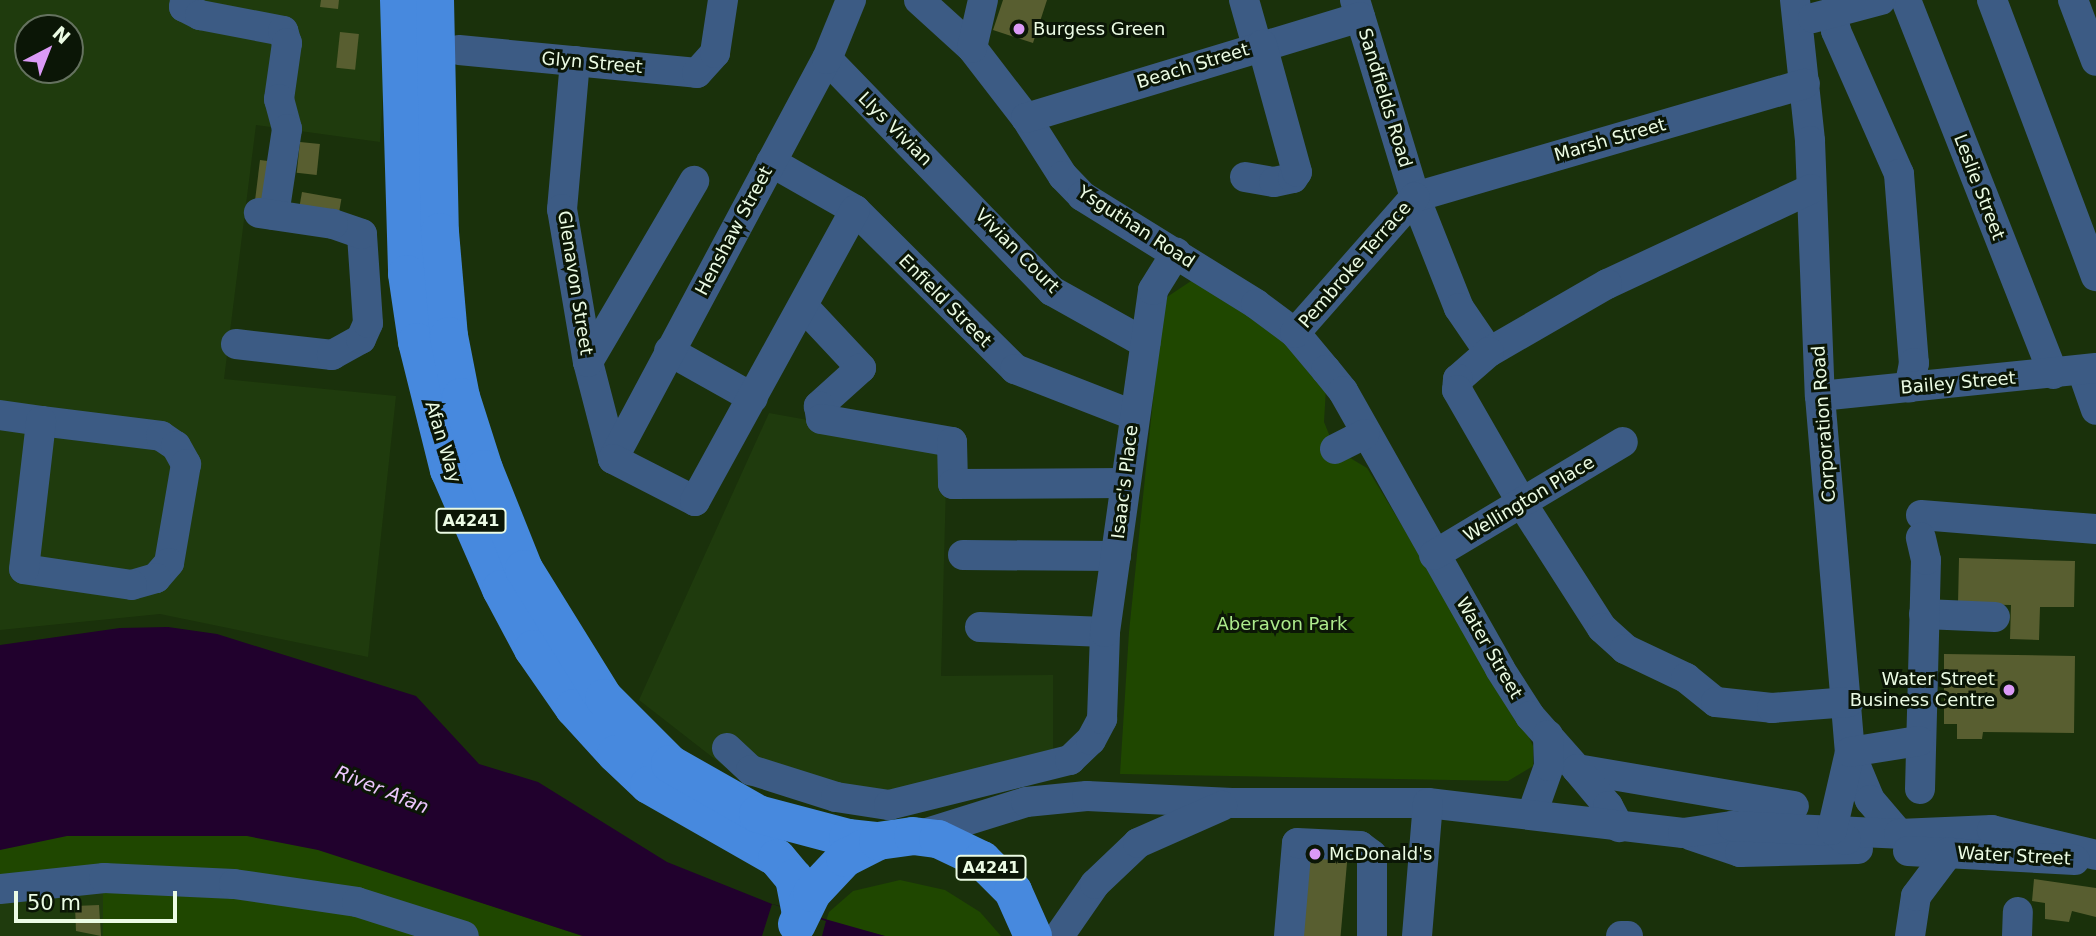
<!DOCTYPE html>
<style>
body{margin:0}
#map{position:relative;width:2096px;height:936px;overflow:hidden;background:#1a310b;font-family:"DejaVu Sans",sans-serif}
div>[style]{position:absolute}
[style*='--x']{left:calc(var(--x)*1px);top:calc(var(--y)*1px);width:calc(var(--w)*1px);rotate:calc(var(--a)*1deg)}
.built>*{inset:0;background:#1f3b0d}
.green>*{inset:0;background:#1f4700}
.water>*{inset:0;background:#21012d}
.pier>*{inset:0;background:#1a310b}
.building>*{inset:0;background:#585e30;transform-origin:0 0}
.minor>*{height:30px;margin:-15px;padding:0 15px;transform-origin:15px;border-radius:15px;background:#3c5b84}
.major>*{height:38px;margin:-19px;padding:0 19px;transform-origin:19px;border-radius:19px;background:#4789de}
.dots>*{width:19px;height:19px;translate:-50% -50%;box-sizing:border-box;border:4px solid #0b1606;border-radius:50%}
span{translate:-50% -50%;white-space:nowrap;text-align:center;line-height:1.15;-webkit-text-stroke:6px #0b1606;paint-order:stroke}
.shield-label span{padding:2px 5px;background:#0b1606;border:2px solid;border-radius:5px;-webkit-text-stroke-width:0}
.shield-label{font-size:16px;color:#ebfbe4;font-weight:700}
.poi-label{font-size:18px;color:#ebfbe4}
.left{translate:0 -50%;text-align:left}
.right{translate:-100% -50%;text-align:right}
.street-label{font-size:18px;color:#ebfbe4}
.park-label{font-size:18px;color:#adeb8c}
.water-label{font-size:19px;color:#ecc6fd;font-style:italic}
.north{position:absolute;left:14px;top:14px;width:70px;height:70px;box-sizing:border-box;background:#0b1606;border:2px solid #65725f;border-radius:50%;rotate:42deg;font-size:19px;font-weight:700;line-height:28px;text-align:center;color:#ebfbe4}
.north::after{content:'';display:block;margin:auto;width:24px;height:32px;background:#db9af6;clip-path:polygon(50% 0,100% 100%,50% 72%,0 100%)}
.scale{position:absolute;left:14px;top:891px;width:163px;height:32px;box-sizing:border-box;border:4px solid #ebfbe4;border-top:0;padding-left:9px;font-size:21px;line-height:24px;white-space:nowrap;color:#ebfbe4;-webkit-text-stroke:5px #0b1606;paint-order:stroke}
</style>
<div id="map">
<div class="built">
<div style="clip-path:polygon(evenodd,0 0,380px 0,385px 59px,380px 142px,256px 125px,224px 379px,396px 396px,368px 657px,160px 614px,0 630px,0 0,28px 28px,70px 28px,70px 70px,28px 70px,28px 28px)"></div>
<div style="clip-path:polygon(769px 413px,947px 445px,941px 676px,1053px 675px,1053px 750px,1040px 782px,888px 820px,826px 809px,743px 781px,639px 700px)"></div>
<div style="clip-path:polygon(104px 878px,103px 936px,0 936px,0 889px)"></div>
</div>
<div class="green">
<div style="clip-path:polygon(1197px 277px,1289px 345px,1326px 388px,1324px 422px,1335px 449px,1367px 468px,1523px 724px,1533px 746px,1533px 766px,1508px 781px,1120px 774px,1129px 632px,1159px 342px,1167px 297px)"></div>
<div style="clip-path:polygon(148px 755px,408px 878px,582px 936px,103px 936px,103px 878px,0 889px,0 774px)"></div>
<div style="clip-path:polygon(900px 880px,945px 890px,980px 912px,1001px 936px,885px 936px,826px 921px,829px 912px,853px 891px)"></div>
</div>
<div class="water">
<div style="clip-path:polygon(168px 627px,217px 634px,416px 696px,479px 764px,538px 782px,667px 862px,772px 904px,885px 936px,583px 936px,318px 850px,247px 836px,67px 836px,0 850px,0 645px,120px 628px)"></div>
</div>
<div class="pier">
<div style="clip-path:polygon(772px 904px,826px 921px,822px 936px,762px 936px)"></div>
</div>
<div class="building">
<div style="clip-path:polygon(321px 0,339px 0,338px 9px,320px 7px)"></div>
<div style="clip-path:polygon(1003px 0,1047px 0,1033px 43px,993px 30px)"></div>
<div style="left:340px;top:32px;width:19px;height:36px;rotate:6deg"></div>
<div style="left:300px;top:142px;width:20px;height:31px;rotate:6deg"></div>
<div style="left:260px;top:160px;width:8px;height:43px;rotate:7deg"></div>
<div style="left:302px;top:192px;width:40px;height:17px;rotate:10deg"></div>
<div style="clip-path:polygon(1959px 558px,2075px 561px,2074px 607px,2040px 607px,2039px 640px,2010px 639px,2011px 605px,1958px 604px)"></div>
<div style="clip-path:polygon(1944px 654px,2075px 656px,2074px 733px,1983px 732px,1982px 739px,1957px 739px,1957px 724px,1944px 724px)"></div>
<div style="left:1299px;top:849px;width:49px;height:87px;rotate:5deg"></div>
<div style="clip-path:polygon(2034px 879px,2096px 888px,2096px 917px,2072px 911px,2069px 922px,2045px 919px,2045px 903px,2032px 901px)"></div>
<div style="clip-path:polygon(99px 905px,101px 936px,76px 931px,75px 906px)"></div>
</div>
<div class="minor">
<div style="--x:185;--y:0;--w:7;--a:98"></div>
<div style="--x:184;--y:7;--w:18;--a:27"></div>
<div style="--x:200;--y:15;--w:85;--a:10.9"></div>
<div style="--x:283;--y:31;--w:13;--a:72"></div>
<div style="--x:287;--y:43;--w:57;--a:98.1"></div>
<div style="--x:279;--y:99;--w:31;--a:75"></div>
<div style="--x:287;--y:129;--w:87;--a:98.6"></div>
<div style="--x:919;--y:0;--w:72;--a:42.2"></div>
<div style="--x:972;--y:48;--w:88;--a:52.4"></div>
<div style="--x:1026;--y:118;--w:69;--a:57.5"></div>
<div style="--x:1063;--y:176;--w:28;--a:46"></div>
<div style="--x:1082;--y:196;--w:205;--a:31.8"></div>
<div style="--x:1256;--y:304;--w:49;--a:36.6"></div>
<div style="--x:1295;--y:333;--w:48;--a:50"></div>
<div style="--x:1326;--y:370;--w:27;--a:51"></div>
<div style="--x:1343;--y:391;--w:319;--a:60.5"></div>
<div style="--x:1500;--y:669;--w:56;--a:57.4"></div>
<div style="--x:1530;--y:716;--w:71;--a:48.4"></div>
<div style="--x:1577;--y:769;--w:220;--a:9.7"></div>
<div style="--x:1244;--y:0;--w:48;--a:74.2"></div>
<div style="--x:1355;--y:0;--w:206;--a:73.1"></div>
<div style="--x:1415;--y:197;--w:119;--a:68.4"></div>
<div style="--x:1459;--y:308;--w:53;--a:55.7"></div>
<div style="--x:1795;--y:0;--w:142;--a:83.9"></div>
<div style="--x:1810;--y:141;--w:255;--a:87.8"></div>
<div style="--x:1820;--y:396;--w:357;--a:85.2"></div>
<div style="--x:1850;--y:752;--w:52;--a:67.4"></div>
<div style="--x:1870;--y:800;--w:45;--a:49.5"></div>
<div style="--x:1906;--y:0;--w:402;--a:68.5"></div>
<div style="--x:1992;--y:0;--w:295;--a:69.4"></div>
<div style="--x:2073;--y:0;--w:65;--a:69.3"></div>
<div style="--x:1832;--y:13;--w:18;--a:77"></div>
<div style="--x:1836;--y:31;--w:156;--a:66.2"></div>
<div style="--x:1899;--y:174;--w:190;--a:85.5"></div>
<div style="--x:1914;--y:363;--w:25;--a:101"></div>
<div style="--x:1813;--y:18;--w:70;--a:-14.8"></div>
<div style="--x:972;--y:48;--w:49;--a:-77.1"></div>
<div style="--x:459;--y:50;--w:239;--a:5.5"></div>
<div style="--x:697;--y:73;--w:27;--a:-48"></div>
<div style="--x:715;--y:53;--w:54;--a:-81.4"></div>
<div style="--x:827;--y:59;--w:323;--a:45.9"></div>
<div style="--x:1052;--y:291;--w:107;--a:29.2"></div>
<div style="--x:575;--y:61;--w:149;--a:95"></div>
<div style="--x:562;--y:209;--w:155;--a:80.4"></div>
<div style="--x:588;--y:362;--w:100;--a:75.5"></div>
<div style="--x:1026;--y:118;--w:349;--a:-16.8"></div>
<div style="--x:771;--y:162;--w:97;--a:29.7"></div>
<div style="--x:855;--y:210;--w:226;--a:44.8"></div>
<div style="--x:1015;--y:369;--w:127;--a:21.3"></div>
<div style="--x:1245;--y:177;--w:29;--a:10"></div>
<div style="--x:1274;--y:182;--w:19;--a:-12"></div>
<div style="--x:1293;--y:178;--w:7;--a:-56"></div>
<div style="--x:1297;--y:172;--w:132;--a:-105.4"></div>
<div style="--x:1811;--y:189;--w:225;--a:155"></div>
<div style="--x:1607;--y:284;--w:136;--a:150"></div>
<div style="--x:1489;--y:352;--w:41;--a:138.9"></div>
<div style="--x:1458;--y:379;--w:11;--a:95"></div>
<div style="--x:1457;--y:390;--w:133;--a:60.1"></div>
<div style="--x:1523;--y:505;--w:146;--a:57.3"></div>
<div style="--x:1602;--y:628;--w:31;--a:42"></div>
<div style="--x:1625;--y:649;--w:68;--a:25.4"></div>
<div style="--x:1686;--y:678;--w:38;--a:39"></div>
<div style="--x:1716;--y:702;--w:56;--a:6.1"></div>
<div style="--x:1772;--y:708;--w:77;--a:-4.5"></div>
<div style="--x:1415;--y:197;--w:406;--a:-16.2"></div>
<div style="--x:803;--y:306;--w:85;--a:46.9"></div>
<div style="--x:861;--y:368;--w:57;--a:137.9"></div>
<div style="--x:819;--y:406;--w:13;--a:81"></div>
<div style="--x:821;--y:419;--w:133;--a:10"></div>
<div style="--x:952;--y:442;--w:42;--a:88.6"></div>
<div style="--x:953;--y:484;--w:171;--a:-0.3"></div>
<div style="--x:1295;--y:333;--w:181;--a:-48.6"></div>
<div style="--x:236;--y:344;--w:97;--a:6.5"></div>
<div style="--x:332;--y:355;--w:33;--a:-29"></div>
<div style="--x:361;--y:339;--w:17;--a:-66"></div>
<div style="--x:368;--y:323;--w:89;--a:-93.9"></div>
<div style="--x:362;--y:234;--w:31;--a:-161"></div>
<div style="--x:333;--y:224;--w:75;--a:-171.5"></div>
<div style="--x:669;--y:351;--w:96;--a:29.2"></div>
<div style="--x:588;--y:362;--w:210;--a:-59.6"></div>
<div style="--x:2082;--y:370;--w:42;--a:70.7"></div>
<div style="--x:1820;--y:396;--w:277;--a:-5.8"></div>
<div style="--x:0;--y:415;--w:41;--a:8.3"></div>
<div style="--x:41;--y:421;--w:121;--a:7.1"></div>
<div style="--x:161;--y:436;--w:18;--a:34"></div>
<div style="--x:176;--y:446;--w:21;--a:61"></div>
<div style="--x:186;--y:464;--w:100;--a:99.7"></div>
<div style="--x:169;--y:563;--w:20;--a:131"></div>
<div style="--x:156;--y:578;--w:25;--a:164"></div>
<div style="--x:132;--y:585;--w:109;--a:-171.6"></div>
<div style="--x:24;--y:569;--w:149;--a:-83.4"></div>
<div style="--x:1335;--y:449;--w:33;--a:-27"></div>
<div style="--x:613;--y:459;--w:454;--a:-61.9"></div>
<div style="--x:827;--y:59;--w:64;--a:-67.9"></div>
<div style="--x:613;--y:459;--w:92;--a:27.1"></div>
<div style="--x:695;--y:501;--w:332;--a:-61.2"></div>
<div style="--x:1921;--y:515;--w:176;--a:4.6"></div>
<div style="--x:963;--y:555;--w:153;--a:0.4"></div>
<div style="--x:1434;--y:555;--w:220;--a:-30.9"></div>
<div style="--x:1924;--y:614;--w:71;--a:2.4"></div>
<div style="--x:980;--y:627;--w:125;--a:2.3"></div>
<div style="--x:727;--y:748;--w:33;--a:43"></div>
<div style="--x:751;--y:770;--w:89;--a:17.6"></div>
<div style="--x:836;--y:797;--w:54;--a:8.6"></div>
<div style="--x:889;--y:805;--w:187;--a:-14"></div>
<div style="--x:1070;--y:760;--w:29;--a:-44"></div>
<div style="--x:1091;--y:740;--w:24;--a:-62"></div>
<div style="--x:1102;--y:719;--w:87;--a:-88"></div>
<div style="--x:1105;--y:632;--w:345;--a:-82"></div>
<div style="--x:1153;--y:290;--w:44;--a:-58.1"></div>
<div style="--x:1577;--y:769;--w:48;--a:50"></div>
<div style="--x:1608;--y:806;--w:24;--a:62"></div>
<div style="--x:1920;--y:789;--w:229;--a:-88.5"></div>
<div style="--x:1926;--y:560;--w:23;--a:-103"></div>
<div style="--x:1532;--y:814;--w:51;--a:-70.5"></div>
<div style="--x:1549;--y:766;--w:31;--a:-92"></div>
<div style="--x:1690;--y:835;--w:53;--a:18.8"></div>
<div style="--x:1740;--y:852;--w:118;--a:-1.5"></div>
<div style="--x:917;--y:836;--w:114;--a:-17.3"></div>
<div style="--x:1026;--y:802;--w:61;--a:-5.6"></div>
<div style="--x:1087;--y:796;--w:145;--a:2.8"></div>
<div style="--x:1232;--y:803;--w:196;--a:0"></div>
<div style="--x:1428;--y:803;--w:257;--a:6.7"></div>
<div style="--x:1683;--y:833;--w:49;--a:-8.1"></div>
<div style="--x:1732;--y:826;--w:167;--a:2.7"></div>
<div style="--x:1899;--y:834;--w:93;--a:-2.5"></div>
<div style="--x:1992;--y:830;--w:107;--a:13.5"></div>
<div style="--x:1846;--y:840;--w:17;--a:-144"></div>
<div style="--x:1832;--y:830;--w:80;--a:-77"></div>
<div style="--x:1850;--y:752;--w:70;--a:-9.1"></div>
<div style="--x:1908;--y:851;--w:167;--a:3.1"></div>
<div style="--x:0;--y:889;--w:105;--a:-6"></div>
<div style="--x:104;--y:878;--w:130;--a:2.6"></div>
<div style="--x:234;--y:884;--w:124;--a:8.3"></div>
<div style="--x:357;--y:902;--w:112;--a:17.6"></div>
<div style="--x:1059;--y:936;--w:63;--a:-55.3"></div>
<div style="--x:1095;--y:884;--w:59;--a:-43.6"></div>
<div style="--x:1138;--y:843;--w:92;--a:-23.8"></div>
<div style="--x:1289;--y:936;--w:93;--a:-85.1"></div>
<div style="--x:1297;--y:843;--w:63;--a:2.7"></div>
<div style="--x:1360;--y:846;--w:15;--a:37"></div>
<div style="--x:1372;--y:855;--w:81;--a:90"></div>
<div style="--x:1417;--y:936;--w:133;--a:-85.3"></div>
<div style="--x:1621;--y:936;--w:7;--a:0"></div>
<div style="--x:1910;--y:936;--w:40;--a:-81.5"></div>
<div style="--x:1916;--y:896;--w:55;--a:-53.1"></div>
<div style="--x:2017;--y:936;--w:24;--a:-88"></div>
</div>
<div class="major">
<div style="--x:399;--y:0;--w:274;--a:88.3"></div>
<div style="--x:407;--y:274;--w:69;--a:81.6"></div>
<div style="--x:417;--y:342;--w:132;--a:76"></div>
<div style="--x:449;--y:470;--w:130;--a:66.4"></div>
<div style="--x:501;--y:589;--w:68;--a:61.9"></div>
<div style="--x:533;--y:649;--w:72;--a:55.2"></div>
<div style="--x:574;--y:708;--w:62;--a:47.6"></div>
<div style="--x:616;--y:754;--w:45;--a:43.2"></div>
<div style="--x:649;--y:785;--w:147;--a:29.7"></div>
<div style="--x:777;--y:858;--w:26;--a:50"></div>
<div style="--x:794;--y:878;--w:36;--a:79"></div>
<div style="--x:435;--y:0;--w:232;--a:88.8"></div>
<div style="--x:440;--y:232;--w:104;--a:85.1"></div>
<div style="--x:449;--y:336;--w:62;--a:78.9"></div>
<div style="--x:461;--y:397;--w:76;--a:72.3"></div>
<div style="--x:484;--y:469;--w:108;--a:68.2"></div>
<div style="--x:524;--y:569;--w:152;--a:58.2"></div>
<div style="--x:604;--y:698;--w:93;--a:45"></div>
<div style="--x:670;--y:764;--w:101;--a:29.6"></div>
<div style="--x:758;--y:814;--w:93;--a:14.9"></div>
<div style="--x:848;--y:838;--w:30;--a:6"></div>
<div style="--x:797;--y:924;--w:34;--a:-64"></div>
<div style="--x:812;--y:893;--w:48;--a:-46.7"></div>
<div style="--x:845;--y:858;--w:37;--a:-27"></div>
<div style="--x:878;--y:841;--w:35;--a:-8"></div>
<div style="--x:913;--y:836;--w:25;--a:7"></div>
<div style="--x:938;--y:839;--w:49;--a:25.5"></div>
<div style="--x:982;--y:860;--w:44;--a:45"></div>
<div style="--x:1013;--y:891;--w:49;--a:66"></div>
</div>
<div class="dots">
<div style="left:1019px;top:29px;background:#db9af6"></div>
<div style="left:2009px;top:690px;background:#db9af6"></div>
<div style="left:1315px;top:854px;background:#db9af6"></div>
</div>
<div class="shield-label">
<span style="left:471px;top:521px">A4241</span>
<span style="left:991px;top:868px">A4241</span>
</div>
<div class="poi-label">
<span class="left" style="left:1033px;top:29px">Burgess Green</span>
<span class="right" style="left:1995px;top:690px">Water Street<br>Business Centre</span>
<span class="left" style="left:1329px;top:854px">McDonald's</span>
</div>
<div class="street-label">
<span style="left:592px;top:63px;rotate:5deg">Glyn Street</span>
<span style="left:1193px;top:66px;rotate:-17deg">Beach Street</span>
<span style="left:1385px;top:98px;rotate:73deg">Sandfields Road</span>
<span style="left:895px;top:129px;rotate:45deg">Llys Vivian</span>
<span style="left:1610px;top:140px;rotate:-16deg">Marsh Street</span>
<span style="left:1979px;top:187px;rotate:69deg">Leslie Street</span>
<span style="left:1136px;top:227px;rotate:33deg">Ysguthan Road</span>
<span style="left:734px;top:231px;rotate:-62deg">Henshaw Street</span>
<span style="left:1017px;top:251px;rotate:45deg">Vivian Court</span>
<span style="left:1355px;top:265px;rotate:-49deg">Pembroke Terrace</span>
<span style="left:575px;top:283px;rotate:81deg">Glenavon Street</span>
<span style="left:945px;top:301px;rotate:45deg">Enfield Street</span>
<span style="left:1958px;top:383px;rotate:-5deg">Bailey Street</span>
<span style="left:1824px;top:424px;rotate:-94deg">Corporation Road</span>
<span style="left:443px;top:442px;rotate:73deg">Afan Way</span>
<span style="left:1125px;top:482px;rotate:-83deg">Isaac's Place</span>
<span style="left:1529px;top:499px;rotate:-31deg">Wellington Place</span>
<span style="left:1489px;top:648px;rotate:60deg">Water Street</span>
<span style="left:2014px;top:856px;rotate:3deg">Water Street</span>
</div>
<div class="park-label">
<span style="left:1282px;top:624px">Aberavon Park</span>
</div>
<div class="water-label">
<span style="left:382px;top:790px;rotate:22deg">River Afan</span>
</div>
<div class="north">N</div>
<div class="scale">50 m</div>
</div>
